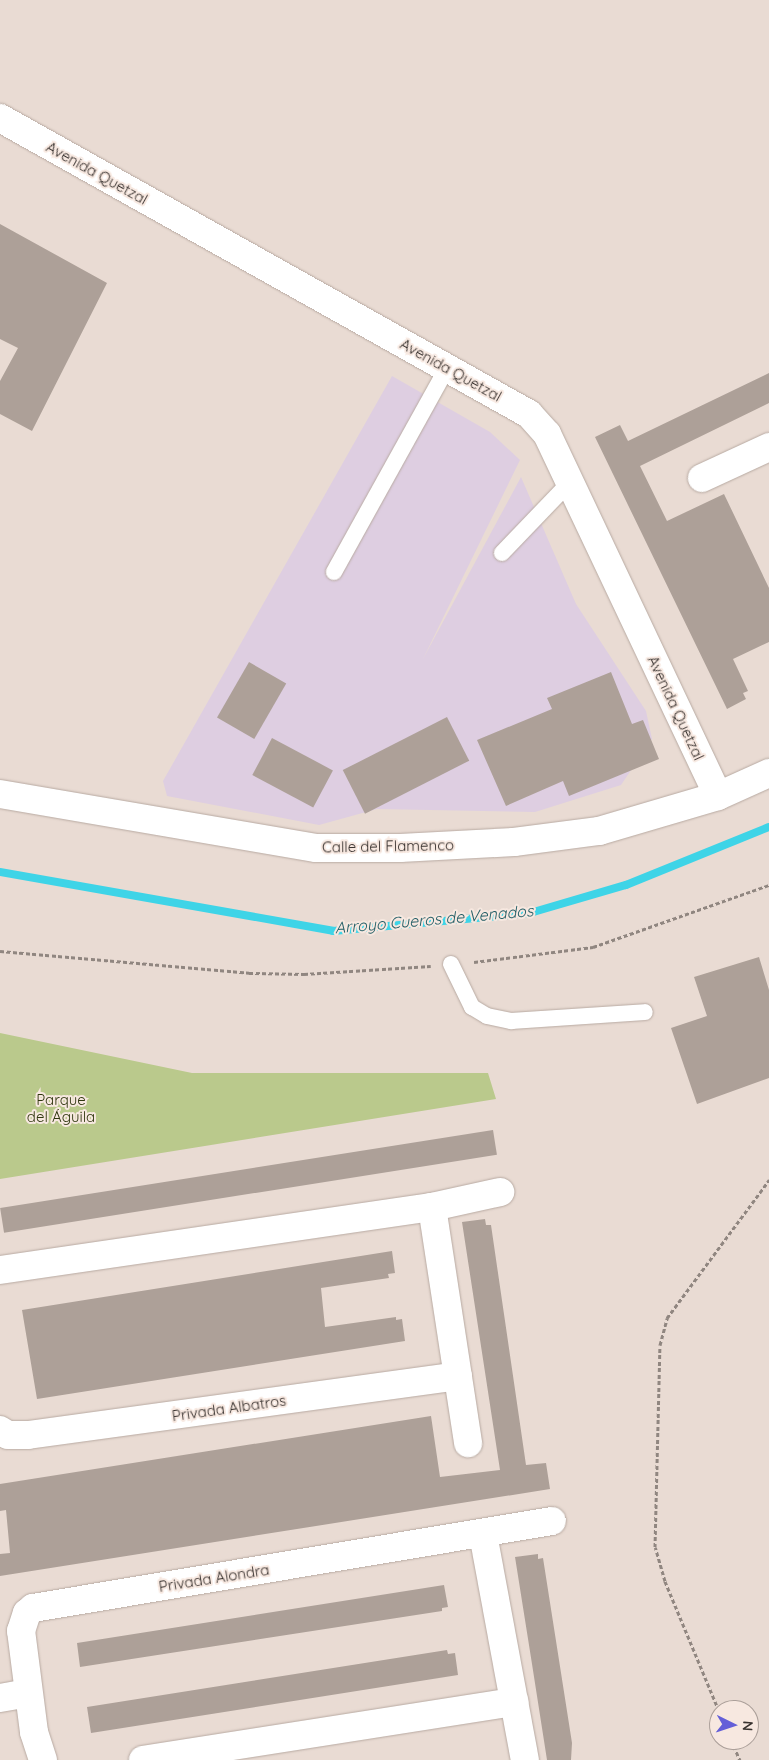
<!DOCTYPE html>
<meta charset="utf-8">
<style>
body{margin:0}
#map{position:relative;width:769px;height:1760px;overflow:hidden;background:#e9dbd3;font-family:Quicksand,sans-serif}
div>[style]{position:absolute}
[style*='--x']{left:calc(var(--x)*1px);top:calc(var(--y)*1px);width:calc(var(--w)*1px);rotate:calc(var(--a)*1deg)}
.education>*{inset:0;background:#decee1}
.green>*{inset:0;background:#bac98c}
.stream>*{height:8px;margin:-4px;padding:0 4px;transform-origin:4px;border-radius:4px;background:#3ed4e7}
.building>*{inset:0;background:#ada098;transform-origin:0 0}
.path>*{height:3px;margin-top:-1.5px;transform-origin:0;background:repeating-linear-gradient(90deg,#908680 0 4px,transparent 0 6.5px)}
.roads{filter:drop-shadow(0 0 1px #b8aaa2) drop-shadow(0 0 1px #b8aaa2)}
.service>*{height:16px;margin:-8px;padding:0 8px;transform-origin:8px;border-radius:8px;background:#fff}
.minor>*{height:28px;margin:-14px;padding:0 14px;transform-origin:14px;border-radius:14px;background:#fff}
.tertiary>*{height:28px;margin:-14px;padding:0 14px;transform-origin:14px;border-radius:14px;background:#fff}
span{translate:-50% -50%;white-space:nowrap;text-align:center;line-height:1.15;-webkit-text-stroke:4px #f7e8e0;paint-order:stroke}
.street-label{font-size:15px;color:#38322f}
.park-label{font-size:15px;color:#2e360e}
.water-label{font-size:16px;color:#235e66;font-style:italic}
.north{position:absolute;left:709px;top:1700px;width:50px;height:50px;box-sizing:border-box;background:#f7e8e0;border:1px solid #ab9f99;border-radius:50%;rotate:94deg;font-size:14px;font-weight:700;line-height:20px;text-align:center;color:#38322f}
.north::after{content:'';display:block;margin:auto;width:18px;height:22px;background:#645fd8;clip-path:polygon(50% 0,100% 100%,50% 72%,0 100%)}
</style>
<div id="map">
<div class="education">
<div style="clip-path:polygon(392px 376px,490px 432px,520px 460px,423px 659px,521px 477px,576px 604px,646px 711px,652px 739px,621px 785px,535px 812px,377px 809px,319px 825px,167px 796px,163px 781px)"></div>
</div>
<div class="green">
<div style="clip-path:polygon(0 1033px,192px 1073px,488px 1073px,496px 1099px,0 1179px)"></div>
</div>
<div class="stream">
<div style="--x:0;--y:872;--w:338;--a:10"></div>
<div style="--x:333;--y:931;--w:198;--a:-5.2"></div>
<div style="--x:530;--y:913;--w:100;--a:-16.3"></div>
<div style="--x:626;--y:885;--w:154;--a:-22.1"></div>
</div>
<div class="building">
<div style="clip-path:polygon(0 224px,107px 283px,32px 431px,0 414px,0 381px,18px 348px,0 339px)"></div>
<div style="clip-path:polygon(769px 373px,769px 403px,640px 466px,667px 521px,724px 494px,769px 588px,769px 642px,733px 659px,748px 691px,743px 693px,746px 699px,727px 709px,595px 437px,620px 425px,628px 441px)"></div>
<div style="left:249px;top:662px;width:43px;height:64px;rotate:30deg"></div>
<div style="clip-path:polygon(611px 672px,632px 724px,643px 720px,659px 759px,569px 796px,563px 781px,506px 806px,477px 740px,552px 709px,547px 698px)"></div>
<div style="left:447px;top:717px;width:49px;height:117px;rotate:63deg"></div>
<div style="left:272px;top:738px;width:69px;height:42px;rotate:28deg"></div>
<div style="clip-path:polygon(759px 957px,769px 990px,769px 1078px,697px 1104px,671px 1028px,707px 1016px,694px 977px)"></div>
<div style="left:493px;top:1130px;width:25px;height:499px;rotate:81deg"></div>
<div style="clip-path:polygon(485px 1219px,486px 1225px,491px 1225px,526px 1465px,546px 1463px,550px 1489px,0 1576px,0 1554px,10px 1553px,6px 1510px,0 1511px,0 1484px,431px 1416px,440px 1477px,500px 1470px,462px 1222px)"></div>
<div style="clip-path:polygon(392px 1251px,395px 1273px,388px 1274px,389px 1278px,321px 1288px,325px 1327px,396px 1317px,396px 1320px,402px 1319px,405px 1341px,37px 1399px,22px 1310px)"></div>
<div style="clip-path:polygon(538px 1554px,538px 1559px,543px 1558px,572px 1743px,571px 1760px,547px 1760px,532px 1664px,515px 1557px)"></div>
<div style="clip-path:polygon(444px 1585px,448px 1607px,442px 1608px,442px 1611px,80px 1667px,77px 1643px)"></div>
<div style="clip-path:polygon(447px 1650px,448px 1654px,455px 1653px,458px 1675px,91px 1733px,87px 1707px)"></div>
</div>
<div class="path">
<div style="--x:0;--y:951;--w:250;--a:5"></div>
<div style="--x:249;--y:973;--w:55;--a:1"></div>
<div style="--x:304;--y:974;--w:127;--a:-3.6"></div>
<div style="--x:474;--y:962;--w:120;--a:-7.2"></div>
<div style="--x:593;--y:947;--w:187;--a:-19.4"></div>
<div style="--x:719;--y:1711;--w:141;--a:-112.6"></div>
<div style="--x:665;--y:1581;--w:35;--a:-106"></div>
<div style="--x:655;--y:1547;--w:202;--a:-88.6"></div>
<div style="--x:660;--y:1345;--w:28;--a:-75"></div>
<div style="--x:667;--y:1318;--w:172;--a:-53.5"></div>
<div style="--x:731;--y:1740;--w:22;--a:66"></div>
</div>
<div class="roads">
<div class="service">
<div style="--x:502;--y:553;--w:98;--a:-46.2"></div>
<div style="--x:334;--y:572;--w:233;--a:-61"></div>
<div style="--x:451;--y:964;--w:48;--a:64"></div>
<div style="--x:472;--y:1007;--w:17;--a:31"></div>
<div style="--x:487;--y:1016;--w:25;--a:12"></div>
<div style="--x:511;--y:1021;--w:134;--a:-3.8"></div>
</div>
<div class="minor">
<div style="--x:702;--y:478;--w:74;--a:-24.8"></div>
<div style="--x:432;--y:1207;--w:239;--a:81.3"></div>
<div style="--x:0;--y:1270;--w:437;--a:-8.3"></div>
<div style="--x:432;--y:1207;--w:70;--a:-12.4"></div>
<div style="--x:0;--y:1430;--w:9;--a:32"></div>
<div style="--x:8;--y:1435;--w:20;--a:0"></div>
<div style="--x:28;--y:1435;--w:434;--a:-7.8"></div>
<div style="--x:483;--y:1534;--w:230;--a:79.5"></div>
<div style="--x:0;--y:1698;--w:28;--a:-10"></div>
<div style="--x:43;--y:1760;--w:29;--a:-108"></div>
<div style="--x:34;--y:1732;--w:102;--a:-97.3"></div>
<div style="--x:21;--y:1631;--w:19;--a:-72"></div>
<div style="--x:27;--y:1613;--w:8;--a:-40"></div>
<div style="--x:33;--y:1608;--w:526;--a:-9.52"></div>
<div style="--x:143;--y:1760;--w:376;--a:-8.9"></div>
</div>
<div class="tertiary">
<div style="--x:0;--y:118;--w:606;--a:29.23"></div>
<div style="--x:529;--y:414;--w:27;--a:48"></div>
<div style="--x:547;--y:434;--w:400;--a:64.7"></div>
<div style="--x:0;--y:794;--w:321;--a:9.7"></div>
<div style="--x:316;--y:848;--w:84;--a:0"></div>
<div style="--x:400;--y:848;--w:114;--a:-3"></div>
<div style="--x:514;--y:842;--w:86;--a:-7.4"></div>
<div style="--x:599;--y:831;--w:124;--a:-16.4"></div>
<div style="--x:718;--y:796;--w:56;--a:-24.3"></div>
</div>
</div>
<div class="street-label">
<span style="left:97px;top:173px;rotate:29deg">Avenida Quetzal</span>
<span style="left:451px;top:370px;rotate:29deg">Avenida Quetzal</span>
<span style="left:676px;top:708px;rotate:65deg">Avenida Quetzal</span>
<span style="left:388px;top:846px;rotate:-1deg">Calle del Flamenco</span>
<span style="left:229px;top:1408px;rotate:-8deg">Privada Albatros</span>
<span style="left:214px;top:1578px;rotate:-9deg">Privada Alondra</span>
</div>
<div class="park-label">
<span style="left:61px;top:1108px">Parque<br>del Águila</span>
</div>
<div class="water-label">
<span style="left:434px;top:919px;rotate:-5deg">Arroyo Cueros de Venados</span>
</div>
<div class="north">N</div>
</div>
